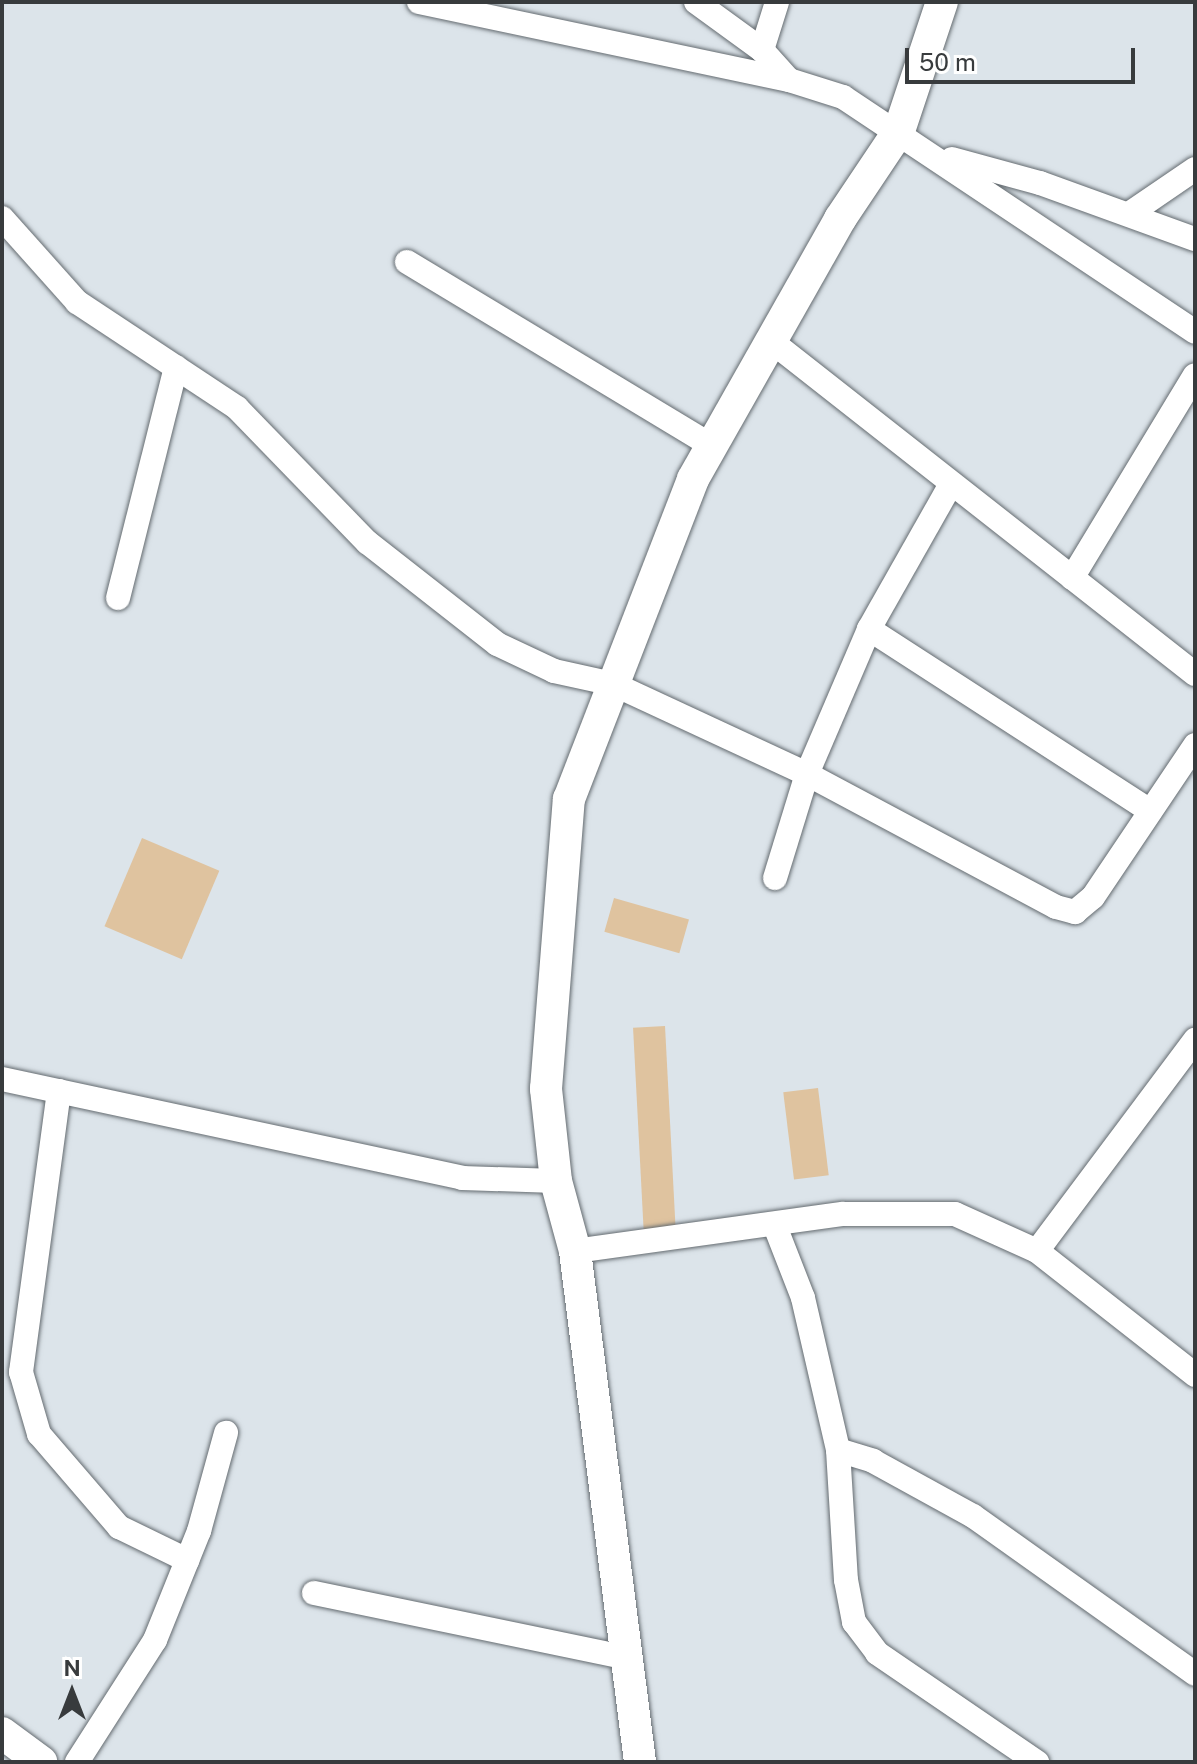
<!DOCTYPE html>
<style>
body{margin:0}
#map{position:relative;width:1197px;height:1764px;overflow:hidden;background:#dce4ea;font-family:"Public Sans",sans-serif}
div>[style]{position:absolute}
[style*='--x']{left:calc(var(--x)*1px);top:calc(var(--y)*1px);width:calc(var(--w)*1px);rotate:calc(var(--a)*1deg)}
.building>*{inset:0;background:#dfc39f;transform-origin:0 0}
.roads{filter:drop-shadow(0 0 2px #646b70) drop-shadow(0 0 2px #646b70)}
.minor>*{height:24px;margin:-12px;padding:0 12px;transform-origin:12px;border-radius:12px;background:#fff}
.tertiary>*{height:32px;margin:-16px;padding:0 16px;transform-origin:16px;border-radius:16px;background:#fff}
span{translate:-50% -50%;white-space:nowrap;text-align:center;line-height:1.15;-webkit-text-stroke:6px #fff;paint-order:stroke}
.frame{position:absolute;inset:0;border:4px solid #383b3d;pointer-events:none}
.north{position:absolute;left:32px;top:1652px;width:80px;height:80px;-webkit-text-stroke:6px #fff;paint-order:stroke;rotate:0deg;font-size:22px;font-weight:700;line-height:32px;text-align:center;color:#383b3d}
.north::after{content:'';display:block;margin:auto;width:28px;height:36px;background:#383b3d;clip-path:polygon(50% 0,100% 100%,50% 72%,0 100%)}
.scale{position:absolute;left:905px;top:48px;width:230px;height:36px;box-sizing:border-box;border:4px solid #383b3d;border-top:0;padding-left:10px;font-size:24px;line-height:28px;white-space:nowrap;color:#383b3d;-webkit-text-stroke:6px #fff;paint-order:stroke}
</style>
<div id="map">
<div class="building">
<div style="left:142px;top:838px;width:84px;height:96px;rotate:23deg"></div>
<div style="left:614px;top:898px;width:78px;height:35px;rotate:16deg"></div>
<div style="left:665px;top:1026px;width:208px;height:32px;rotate:87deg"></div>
<div style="left:818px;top:1088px;width:88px;height:35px;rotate:83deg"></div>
</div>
<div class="roads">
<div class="minor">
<div style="--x:419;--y:2;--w:378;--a:11.9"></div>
<div style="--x:789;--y:80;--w:57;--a:17.5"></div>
<div style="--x:843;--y:97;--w:423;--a:33.7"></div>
<div style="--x:696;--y:2;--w:82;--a:36"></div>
<div style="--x:762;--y:50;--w:40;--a:48"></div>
<div style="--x:762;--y:50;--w:50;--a:-72.6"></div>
<div style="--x:952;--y:159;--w:91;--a:15.3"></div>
<div style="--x:1040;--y:183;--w:165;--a:19.9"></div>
<div style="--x:1129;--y:214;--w:80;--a:-34.3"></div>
<div style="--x:2;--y:218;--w:113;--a:48.2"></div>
<div style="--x:77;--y:302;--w:192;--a:33.5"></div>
<div style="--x:237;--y:408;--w:187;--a:45.9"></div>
<div style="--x:367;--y:542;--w:165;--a:38.1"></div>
<div style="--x:497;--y:644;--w:63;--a:25.3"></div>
<div style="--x:554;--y:671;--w:60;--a:12.4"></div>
<div style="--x:613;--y:684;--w:214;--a:24.9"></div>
<div style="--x:807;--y:774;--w:282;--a:28.1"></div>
<div style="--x:1056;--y:907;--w:20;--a:15"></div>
<div style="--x:1075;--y:912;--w:23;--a:-40"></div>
<div style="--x:1093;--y:897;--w:183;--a:-56.1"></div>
<div style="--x:407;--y:262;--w:356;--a:31.1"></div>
<div style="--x:771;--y:341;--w:539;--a:38.15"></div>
<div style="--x:1072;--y:578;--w:237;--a:-58.8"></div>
<div style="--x:118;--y:598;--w:238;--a:-75.9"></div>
<div style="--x:869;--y:629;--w:335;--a:32.9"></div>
<div style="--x:775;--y:878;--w:109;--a:-72.9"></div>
<div style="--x:807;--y:774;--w:158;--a:-66.8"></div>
<div style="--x:869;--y:629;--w:167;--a:-60.5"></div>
<div style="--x:2;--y:1079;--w:471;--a:12.1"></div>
<div style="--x:462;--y:1178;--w:94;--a:1.8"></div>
<div style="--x:59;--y:1091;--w:284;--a:97.7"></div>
<div style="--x:21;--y:1372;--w:65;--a:73.8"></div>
<div style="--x:39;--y:1434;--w:123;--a:49.3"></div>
<div style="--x:119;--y:1527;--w:76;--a:25.9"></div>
<div style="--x:775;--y:1226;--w:77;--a:68.7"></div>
<div style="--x:803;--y:1298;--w:156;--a:77"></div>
<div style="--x:838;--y:1450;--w:130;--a:86.5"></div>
<div style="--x:846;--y:1580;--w:43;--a:79.2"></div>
<div style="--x:854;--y:1622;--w:39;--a:53"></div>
<div style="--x:877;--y:1653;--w:194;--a:34.3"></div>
<div style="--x:575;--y:1251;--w:271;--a:-7.9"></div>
<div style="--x:843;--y:1214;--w:112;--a:0"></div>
<div style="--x:955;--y:1214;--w:90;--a:24.3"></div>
<div style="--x:1037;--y:1251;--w:201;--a:38.1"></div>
<div style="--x:1037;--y:1251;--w:264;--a:-53.2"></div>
<div style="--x:838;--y:1450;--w:37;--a:17"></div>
<div style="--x:873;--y:1461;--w:114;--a:28.8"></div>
<div style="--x:973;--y:1516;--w:272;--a:35.4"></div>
<div style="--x:314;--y:1593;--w:320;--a:11.7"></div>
<div style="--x:77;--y:1762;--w:145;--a:-57.4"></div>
<div style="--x:155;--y:1640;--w:118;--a:-68"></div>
<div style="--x:199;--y:1531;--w:102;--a:-74.6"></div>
</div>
<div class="tertiary">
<div style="--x:2;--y:1733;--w:49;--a:36.6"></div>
<div style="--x:640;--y:1762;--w:515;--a:-97.25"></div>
<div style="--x:575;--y:1251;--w:73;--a:-105.2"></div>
<div style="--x:556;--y:1181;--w:93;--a:-96.2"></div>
<div style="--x:546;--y:1089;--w:291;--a:-85.5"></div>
<div style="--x:569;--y:799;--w:343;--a:-68.8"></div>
<div style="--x:693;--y:479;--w:299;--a:-60.5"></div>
<div style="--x:840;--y:219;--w:106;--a:-56.2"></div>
<div style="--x:899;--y:131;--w:136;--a:-71.6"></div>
</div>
</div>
<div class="frame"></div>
<div class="north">N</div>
<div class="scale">50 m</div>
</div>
